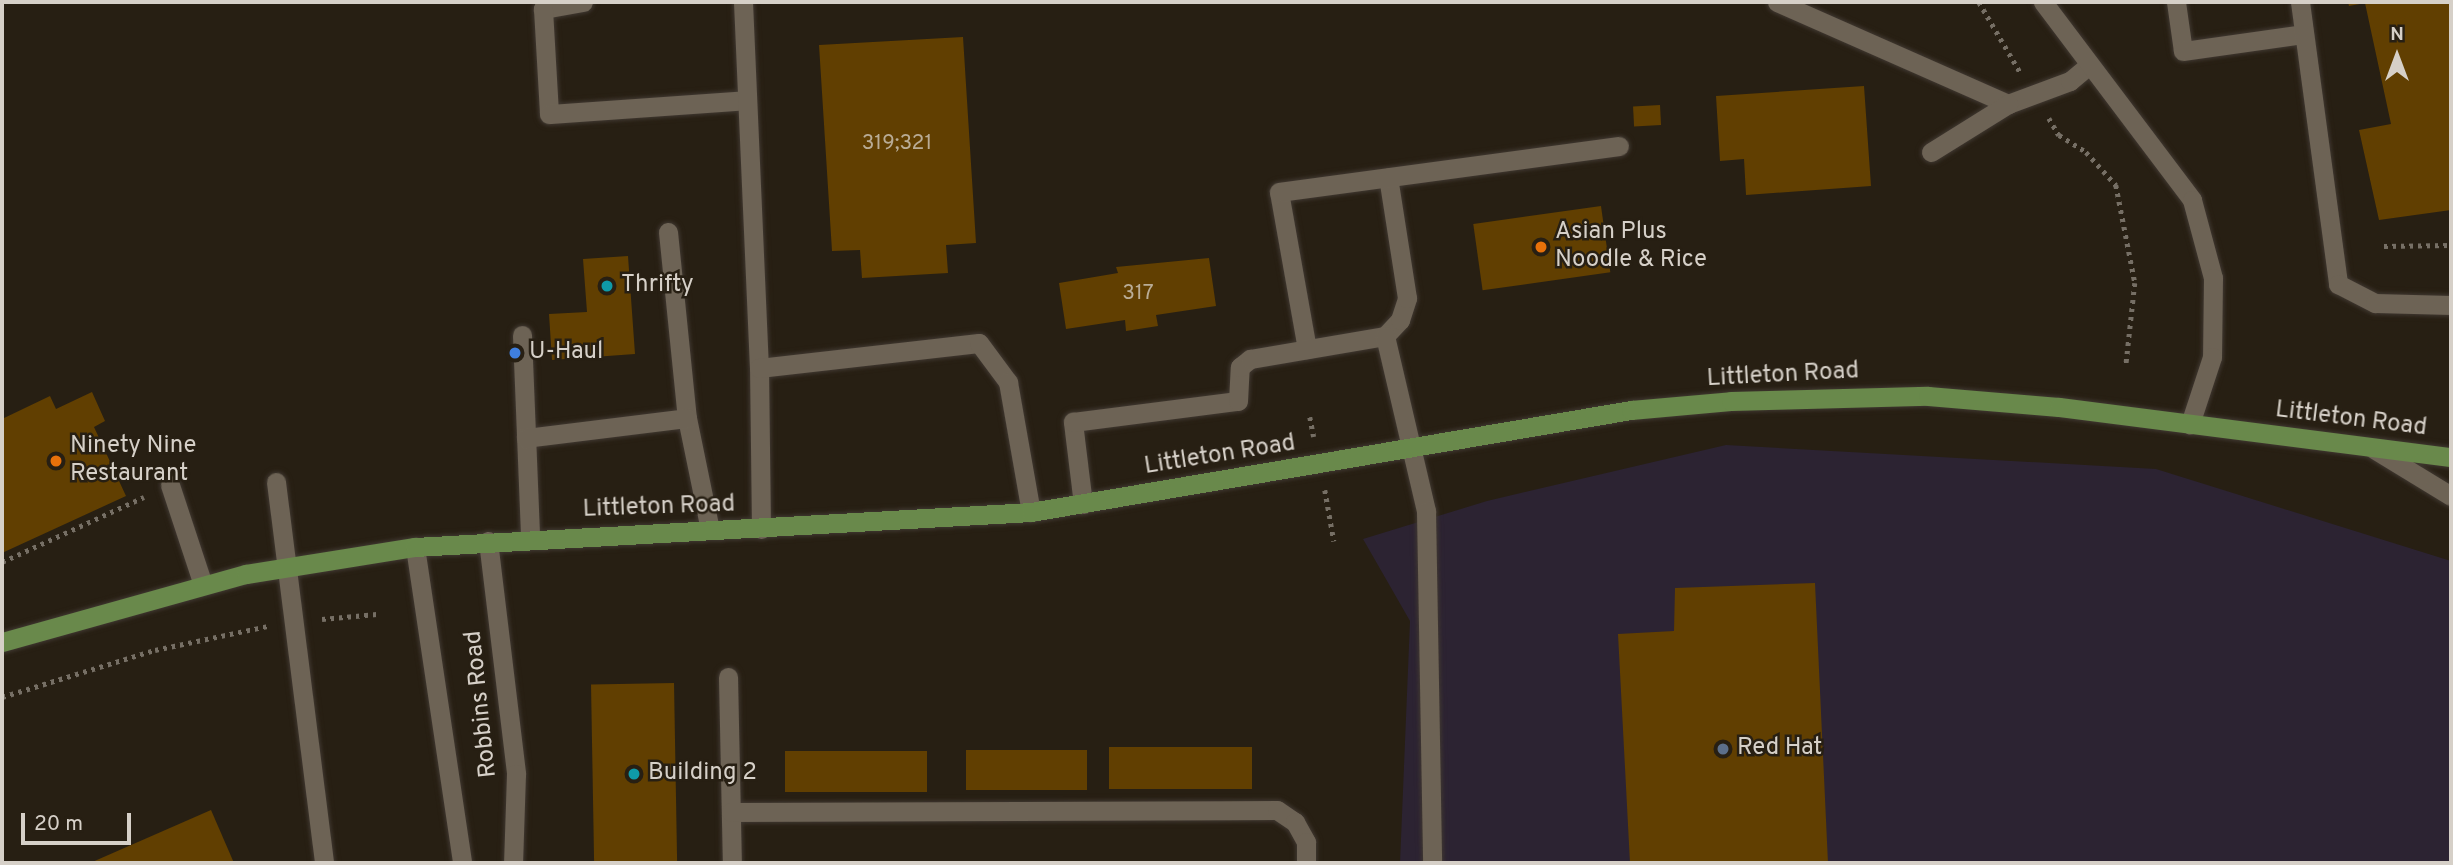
<!DOCTYPE html>
<style>
body{margin:0}
#map{position:relative;width:2453px;height:865px;overflow:hidden;background:#271f13;font-family:Overpass,sans-serif}
div>[style]{position:absolute}
[style*='--x']{left:calc(var(--x)*1px);top:calc(var(--y)*1px);width:calc(var(--w)*1px);rotate:calc(var(--a)*1deg)}
.commercial>*{inset:0;background:#2c2332}
.building>*{inset:0;background:#613f01;transform-origin:0 0}
.path>*{height:4.5px;margin-top:-2.25px;transform-origin:0;background:repeating-linear-gradient(90deg,#766f65 0 3.5px,transparent 0 8.5px)}
.roads{filter:drop-shadow(0 0 2px #403831) drop-shadow(0 0 2px #403831)}
.service>*{height:19px;margin:-9.5px;padding:0 9.5px;transform-origin:9.5px;border-radius:9.5px;background:#6d6355}
.secondary>*{height:19px;margin:-9.5px;padding:0 9.5px;transform-origin:9.5px;border-radius:9.5px;background:#6d6355}
.primary>*{height:19px;margin:-9.5px;padding:0 9.5px;transform-origin:9.5px;border-radius:9.5px;background:#69894b}
.dots>*{width:19px;height:19px;translate:-50% -50%;box-sizing:border-box;border:4px solid #271f13;border-radius:50%}
span{translate:-50% -50%;white-space:nowrap;text-align:center;line-height:1.15;-webkit-text-stroke:5px #271f13;paint-order:stroke}
.number-label{font-size:21px;color:#b9ac96}
.number-label span{-webkit-text-stroke-width:0}
.poi-label{font-size:24px;color:#d6d0c8}
.left{translate:0 -50%;text-align:left}
.street-label{font-size:24px;color:#d6d0c8}
.frame{position:absolute;inset:0;border:4px solid #d6d0c8;pointer-events:none}
.north{position:absolute;left:2362px;top:21px;width:70px;height:70px;-webkit-text-stroke:5px #271f13;paint-order:stroke;rotate:0deg;font-size:19px;font-weight:700;line-height:28px;text-align:center;color:#d6d0c8}
.north::after{content:'';display:block;margin:auto;width:24px;height:32px;background:#d6d0c8;clip-path:polygon(50% 0,100% 100%,50% 72%,0 100%)}
.scale{position:absolute;left:21px;top:813px;width:110px;height:32px;box-sizing:border-box;border:4px solid #d6d0c8;border-top:0;padding-left:9px;font-size:21px;line-height:24px;white-space:nowrap;color:#d6d0c8;-webkit-text-stroke:5px #271f13;paint-order:stroke}
</style>
<div id="map">
<div class="commercial">
<div style="clip-path:polygon(1726px 445px,2156px 469px,2451px 561px,2451px 863px,1400px 863px,1410px 621px,1363px 539px,1487px 501px)"></div>
</div>
<div class="building">
<div style="clip-path:polygon(2348px 2px,2451px 2px,2451px 210px,2379px 220px,2359px 130px,2391px 124px,2365px 3px,2349px 6px)"></div>
<div style="clip-path:polygon(963px 37px,976px 243px,946px 245px,948px 273px,862px 278px,860px 250px,832px 251px,819px 45px)"></div>
<div style="clip-path:polygon(1864px 86px,1871px 186px,1746px 195px,1744px 159px,1720px 161px,1716px 96px)"></div>
<div style="left:1660px;top:105px;width:20px;height:27px;rotate:87deg"></div>
<div style="left:1601px;top:206px;width:67px;height:129px;rotate:82deg"></div>
<div style="clip-path:polygon(628px 256px,635px 354px,552px 360px,549px 314px,587px 312px,583px 259px)"></div>
<div style="clip-path:polygon(1209px 258px,1216px 306px,1156px 315px,1158px 326px,1126px 331px,1125px 320px,1066px 329px,1059px 283px,1118px 273px,1116px 267px)"></div>
<div style="clip-path:polygon(92px 392px,105px 421px,94px 427px,126px 496px,2px 553px,2px 419px,50px 396px,56px 409px)"></div>
<div style="clip-path:polygon(1815px 583px,1828px 863px,1630px 863px,1618px 634px,1674px 631px,1675px 588px)"></div>
<div style="left:674px;top:683px;width:180px;height:83px;rotate:89deg"></div>
<div style="left:1252px;top:747px;width:42px;height:143px;rotate:90deg"></div>
<div style="left:966px;top:750px;width:121px;height:40px"></div>
<div style="left:785px;top:751px;width:142px;height:41px"></div>
<div style="clip-path:polygon(211px 810px,234px 863px,90px 863px)"></div>
</div>
<div class="path">
<div style="--x:1979;--y:2;--w:81;--a:59.6"></div>
<div style="--x:2049;--y:118;--w:20;--a:60"></div>
<div style="--x:2059;--y:135;--w:32;--a:32"></div>
<div style="--x:2086;--y:152;--w:45;--a:47.7"></div>
<div style="--x:2116;--y:185;--w:100;--a:79"></div>
<div style="--x:2135;--y:283;--w:83;--a:96.2"></div>
<div style="--x:2384;--y:246;--w:67;--a:-0.9"></div>
<div style="--x:1310;--y:417;--w:20;--a:79"></div>
<div style="--x:1325;--y:490;--w:52;--a:80"></div>
<div style="--x:2;--y:562;--w:156;--a:-24.6"></div>
<div style="--x:322;--y:619;--w:55;--a:-5.2"></div>
<div style="--x:2;--y:697;--w:160;--a:-17.1"></div>
<div style="--x:155;--y:650;--w:116;--a:-12"></div>
</div>
<div class="roads">
<div class="service">
<div style="--x:583;--y:2;--w:41;--a:170.1"></div>
<div style="--x:543;--y:9;--w:105;--a:86.7"></div>
<div style="--x:549;--y:114;--w:198;--a:-4"></div>
<div style="--x:743;--y:2;--w:366;--a:87.5"></div>
<div style="--x:1777;--y:2;--w:253;--a:23.8"></div>
<div style="--x:2008;--y:104;--w:66;--a:-20.4"></div>
<div style="--x:2070;--y:81;--w:25;--a:-40"></div>
<div style="--x:2043;--y:2;--w:248;--a:53"></div>
<div style="--x:2192;--y:200;--w:81;--a:74.9"></div>
<div style="--x:2213;--y:278;--w:79;--a:90.7"></div>
<div style="--x:2212;--y:357;--w:71;--a:108.2"></div>
<div style="--x:2176;--y:2;--w:49;--a:81.9"></div>
<div style="--x:2183;--y:51;--w:122;--a:-8"></div>
<div style="--x:2300;--y:2;--w:285;--a:82.3"></div>
<div style="--x:2338;--y:284;--w:42;--a:27.2"></div>
<div style="--x:2375;--y:303;--w:76;--a:1.5"></div>
<div style="--x:1931;--y:152;--w:91;--a:-31.9"></div>
<div style="--x:668;--y:232;--w:187;--a:84.2"></div>
<div style="--x:687;--y:418;--w:114;--a:78.4"></div>
<div style="--x:522;--y:335;--w:203;--a:87.7"></div>
<div style="--x:1385;--y:336;--w:22;--a:-47"></div>
<div style="--x:1400;--y:320;--w:23;--a:-72"></div>
<div style="--x:1407;--y:298;--w:122;--a:-98.9"></div>
<div style="--x:1307;--y:349;--w:159;--a:-100.1"></div>
<div style="--x:1279;--y:192;--w:343;--a:-7.7"></div>
<div style="--x:526;--y:438;--w:162;--a:-7.1"></div>
<div style="--x:276;--y:482;--w:384;--a:82.8"></div>
<div style="--x:170;--y:485;--w:105;--a:71.7"></div>
<div style="--x:1083;--y:504;--w:83;--a:-97"></div>
<div style="--x:1073;--y:422;--w:166;--a:-7.3"></div>
<div style="--x:1238;--y:401;--w:34;--a:-87"></div>
<div style="--x:1240;--y:367;--w:13;--a:-39"></div>
<div style="--x:1250;--y:359;--w:137;--a:-9.7"></div>
<div style="--x:1385;--y:336;--w:180;--a:76.8"></div>
<div style="--x:1426;--y:511;--w:352;--a:89"></div>
<div style="--x:761;--y:529;--w:161;--a:-90.7"></div>
<div style="--x:759;--y:368;--w:221;--a:-6.5"></div>
<div style="--x:979;--y:343;--w:49;--a:53.4"></div>
<div style="--x:1008;--y:382;--w:132;--a:80"></div>
<div style="--x:488;--y:541;--w:235;--a:83.1"></div>
<div style="--x:516;--y:774;--w:89;--a:91.9"></div>
<div style="--x:415;--y:547;--w:319;--a:81.5"></div>
<div style="--x:728;--y:677;--w:186;--a:88.8"></div>
<div style="--x:731;--y:812;--w:546;--a:-0.21"></div>
<div style="--x:1277;--y:810;--w:22;--a:34"></div>
<div style="--x:1295;--y:822;--w:23;--a:61"></div>
<div style="--x:1306;--y:842;--w:21;--a:90"></div>
</div>
<div class="secondary">
<div style="--x:2374;--y:449;--w:90;--a:31.4"></div>
</div>
<div class="primary">
<div style="--x:2;--y:642;--w:253;--a:-15.6"></div>
<div style="--x:246;--y:574;--w:171;--a:-9.1"></div>
<div style="--x:415;--y:547;--w:617;--a:-3.25"></div>
<div style="--x:1031;--y:512;--w:609;--a:-9.65"></div>
<div style="--x:1631;--y:410;--w:100;--a:-5.1"></div>
<div style="--x:1731;--y:401;--w:197;--a:-1.5"></div>
<div style="--x:1928;--y:396;--w:131;--a:4.8"></div>
<div style="--x:2059;--y:407;--w:395;--a:7.3"></div>
</div>
</div>
<div class="dots">
<div style="left:1541px;top:247px;background:#e8710a"></div>
<div style="left:607px;top:286px;background:#0f9aa8"></div>
<div style="left:515px;top:353px;background:#3f7fe0"></div>
<div style="left:56px;top:461px;background:#e8710a"></div>
<div style="left:1723px;top:749px;background:#5c6f8a"></div>
<div style="left:634px;top:774px;background:#0f9aa8"></div>
</div>
<div class="number-label">
<span style="left:897px;top:144px">319;321</span>
<span style="left:1138px;top:294px">317</span>
</div>
<div class="poi-label">
<span class="left" style="left:1555px;top:247px">Asian Plus<br>Noodle &amp; Rice</span>
<span class="left" style="left:621px;top:286px">Thrifty</span>
<span class="left" style="left:529px;top:353px">U-Haul</span>
<span class="left" style="left:70px;top:461px">Ninety Nine<br>Restaurant</span>
<span class="left" style="left:1737px;top:749px">Red Hat</span>
<span class="left" style="left:648px;top:774px">Building 2</span>
</div>
<div class="street-label">
<span style="left:1783px;top:376px;rotate:-3deg">Littleton Road</span>
<span style="left:2351px;top:420px;rotate:7deg">Littleton Road</span>
<span style="left:1220px;top:456px;rotate:-9deg">Littleton Road</span>
<span style="left:659px;top:508px;rotate:-2deg">Littleton Road</span>
<span style="left:482px;top:704px;rotate:-96deg">Robbins Road</span>
</div>
<div class="frame"></div>
<div class="north">N</div>
<div class="scale">20 m</div>
</div>
